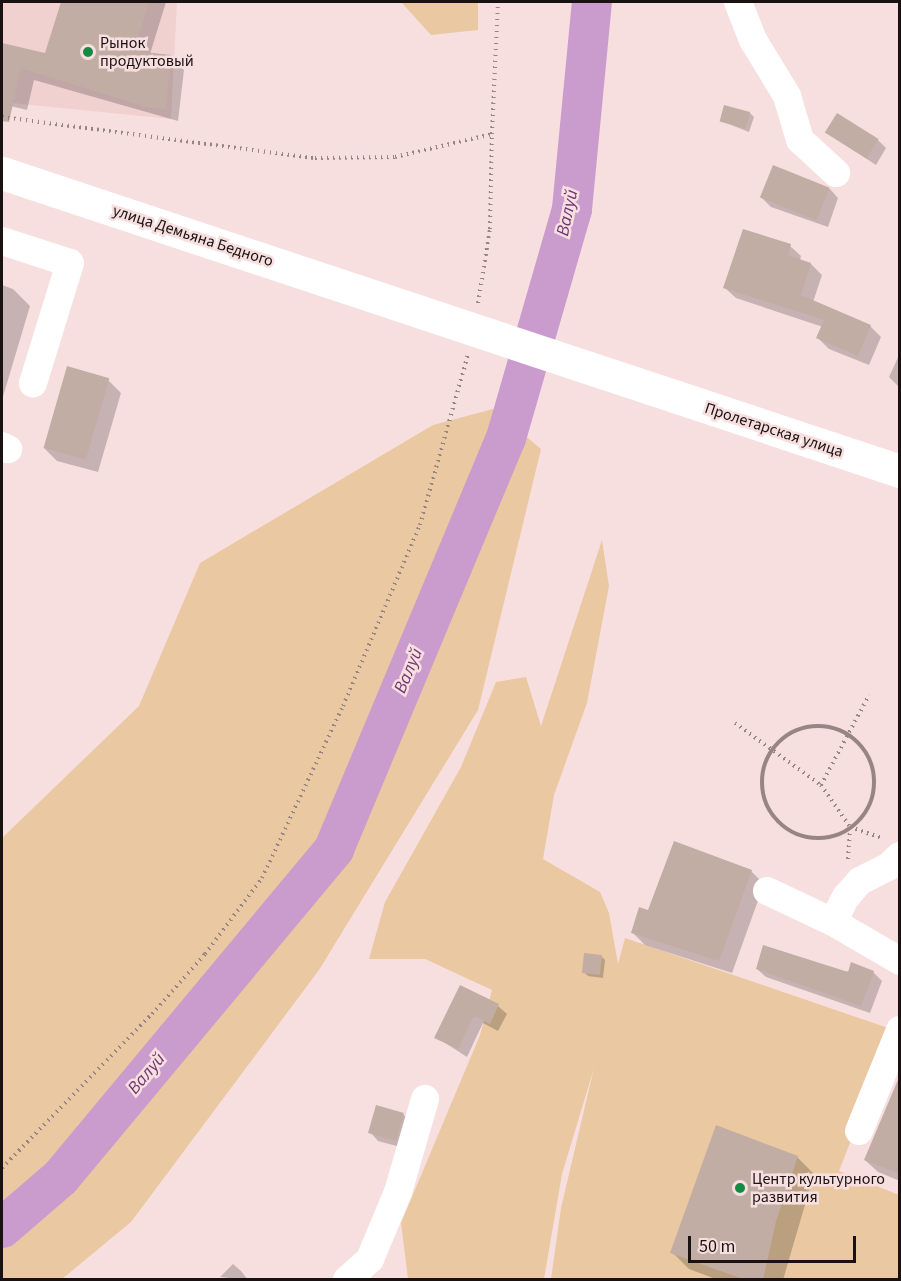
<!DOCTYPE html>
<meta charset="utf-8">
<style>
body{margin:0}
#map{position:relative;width:901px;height:1281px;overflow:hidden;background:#f8dfdf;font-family:"Source Sans 3",sans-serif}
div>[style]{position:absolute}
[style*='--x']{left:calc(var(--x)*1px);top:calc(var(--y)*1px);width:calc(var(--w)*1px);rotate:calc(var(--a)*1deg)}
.built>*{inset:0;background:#f1d0d0}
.green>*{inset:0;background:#eac8a1}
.shadow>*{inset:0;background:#0003}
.river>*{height:40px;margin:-20px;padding:0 20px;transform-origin:20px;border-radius:20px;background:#ca9bcd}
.building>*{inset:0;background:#c2ada4;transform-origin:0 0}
.path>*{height:4px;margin-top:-2px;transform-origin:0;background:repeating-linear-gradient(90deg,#978585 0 1.5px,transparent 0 6px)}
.path>.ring{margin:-2px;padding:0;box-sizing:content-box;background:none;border:4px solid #978585;border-radius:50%}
.minor>*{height:28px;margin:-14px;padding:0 14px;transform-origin:14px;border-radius:14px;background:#fff}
.major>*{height:33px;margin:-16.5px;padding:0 16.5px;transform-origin:16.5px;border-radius:16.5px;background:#fff}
.dots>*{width:16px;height:16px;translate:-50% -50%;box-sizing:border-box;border:3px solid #f8dfdf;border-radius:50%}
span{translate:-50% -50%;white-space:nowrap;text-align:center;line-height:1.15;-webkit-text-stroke:5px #f8dfdf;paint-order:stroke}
.poi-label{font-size:16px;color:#1a1212}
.left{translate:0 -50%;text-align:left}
.street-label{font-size:16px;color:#1a1212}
.water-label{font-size:18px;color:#6e3573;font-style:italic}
.frame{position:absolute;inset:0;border:3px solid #1a1212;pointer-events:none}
.scale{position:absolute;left:688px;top:1236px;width:168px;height:27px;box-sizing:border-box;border:3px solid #1a1212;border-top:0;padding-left:8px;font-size:18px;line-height:21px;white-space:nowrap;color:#1a1212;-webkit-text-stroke:4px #f8dfdf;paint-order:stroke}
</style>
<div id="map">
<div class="built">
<div style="clip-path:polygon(2px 2px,177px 2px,171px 119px,2px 102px)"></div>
</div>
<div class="green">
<div style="clip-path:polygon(401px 2px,478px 2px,478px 30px,431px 35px)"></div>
<div style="clip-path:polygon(493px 409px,541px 449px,478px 710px,319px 970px,131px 1222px,62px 1279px,2px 1279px,2px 838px,139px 706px,200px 563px,433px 425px)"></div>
<div style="clip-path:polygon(602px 540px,609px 586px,587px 703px,554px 795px,543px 859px,600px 892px,609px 913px,618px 964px,625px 938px,894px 1030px,839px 1171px,899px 1195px,899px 1279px,551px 1279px,561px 1208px,594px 1068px,562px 1174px,544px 1279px,408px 1279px,401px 1223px,480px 1035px,492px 990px,425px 959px,369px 959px,385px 902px,461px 767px,496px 682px,526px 677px,541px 726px)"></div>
</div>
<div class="shadow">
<div style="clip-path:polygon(62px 2px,166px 2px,150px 54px,171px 57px,184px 70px,178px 121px,34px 80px,27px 110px,2px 104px,2px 45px,46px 55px)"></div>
<div style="clip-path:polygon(750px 113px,754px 117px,749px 132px,721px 121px)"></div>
<div style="clip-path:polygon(827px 133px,878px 140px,886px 148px,876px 165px)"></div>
<div style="clip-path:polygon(774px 167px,830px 189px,838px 198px,828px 227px,771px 207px,762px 198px)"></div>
<div style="clip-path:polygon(790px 246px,801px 256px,800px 260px,811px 264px,822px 275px,813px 302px,870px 326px,881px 337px,869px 365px,829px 349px,818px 338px,823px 327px,736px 298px,725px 288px)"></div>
<div style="clip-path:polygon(2px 285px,13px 289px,30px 306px,2px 400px)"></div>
<div style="clip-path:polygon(900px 353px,900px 388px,889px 377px)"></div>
<div style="clip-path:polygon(108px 380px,121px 393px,98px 472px,57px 461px,44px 448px)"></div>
<div style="clip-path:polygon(751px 871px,764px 884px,732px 973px,645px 945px,632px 932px,649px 912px)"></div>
<div style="clip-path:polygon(601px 956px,605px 960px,603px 978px,588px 976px,584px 972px)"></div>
<div style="clip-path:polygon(757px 969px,873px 972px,882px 981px,870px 1013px,766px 977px)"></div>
<div style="clip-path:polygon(460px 987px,498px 1006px,507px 1014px,498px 1031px,483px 1023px,467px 1057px,436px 1037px)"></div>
<div style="clip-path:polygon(900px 1078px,900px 1181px,878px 1172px,865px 1160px)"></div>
<div style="clip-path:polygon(403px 1114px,412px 1123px,404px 1148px,378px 1141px,370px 1132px)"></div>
<div style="clip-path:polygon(797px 1157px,814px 1174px,783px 1280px,718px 1280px,689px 1269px,672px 1252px)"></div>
<div style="clip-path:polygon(233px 1264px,241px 1271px,248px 1280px,220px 1277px)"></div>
</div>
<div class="river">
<div style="--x:2;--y:1228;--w:78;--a:-40.8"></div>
<div style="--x:61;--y:1177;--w:427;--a:-50.2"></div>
<div style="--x:334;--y:849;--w:446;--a:-67.3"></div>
<div style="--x:506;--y:438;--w:238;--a:-73.9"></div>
<div style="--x:572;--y:209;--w:208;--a:-84.5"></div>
</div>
<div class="building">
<div style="clip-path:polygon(61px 2px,149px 2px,134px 51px,171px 55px,166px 109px,149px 108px,21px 68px,9px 122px,2px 121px,2px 43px,45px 53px)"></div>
<div style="left:724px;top:105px;width:27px;height:17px;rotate:15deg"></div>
<div style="left:837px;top:113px;width:49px;height:23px;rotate:32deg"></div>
<div style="left:773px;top:165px;width:61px;height:35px;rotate:22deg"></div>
<div style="clip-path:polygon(743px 229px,791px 244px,788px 255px,811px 263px,801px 295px,871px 325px,858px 356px,816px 338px,824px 320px,723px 288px)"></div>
<div style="left:67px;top:366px;width:44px;height:85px;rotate:16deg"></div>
<div style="clip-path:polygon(674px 841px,752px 870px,719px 961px,631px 933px,639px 907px,648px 910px)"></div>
<div style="clip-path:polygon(763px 945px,848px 972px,851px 962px,874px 971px,861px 1006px,756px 969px)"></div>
<div style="left:584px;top:953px;width:18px;height:20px;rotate:6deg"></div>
<div style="clip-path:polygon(460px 985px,499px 1004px,490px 1024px,474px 1016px,458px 1049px,434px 1038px)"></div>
<div style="clip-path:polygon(900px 1075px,900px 1174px,864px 1160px)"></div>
<div style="left:376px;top:1105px;width:29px;height:29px;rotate:16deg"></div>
<div style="clip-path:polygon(716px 1125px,798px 1156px,776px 1221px,763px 1280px,746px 1280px,670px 1253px)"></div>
</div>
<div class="path">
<div style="--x:2;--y:117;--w:316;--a:7.5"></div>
<div style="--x:315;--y:158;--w:80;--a:-0.7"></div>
<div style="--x:395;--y:157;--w:100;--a:-13.3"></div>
<div style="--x:492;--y:134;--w:132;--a:-87.4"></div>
<div style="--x:478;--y:303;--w:75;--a:-80.8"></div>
<div style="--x:490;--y:229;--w:95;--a:-88.8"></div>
<div style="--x:735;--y:723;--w:106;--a:35.8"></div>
<div style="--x:821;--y:785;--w:51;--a:55.4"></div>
<div style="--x:850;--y:827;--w:34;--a:19"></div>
<div class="ring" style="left:762px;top:726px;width:108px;height:108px"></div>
<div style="--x:821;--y:785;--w:102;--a:-61.9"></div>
<div style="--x:848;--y:859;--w:31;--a:-86"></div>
<div style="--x:2;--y:1168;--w:215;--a:-45.8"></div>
<div style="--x:152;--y:1014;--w:80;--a:-48.5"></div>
<div style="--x:205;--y:954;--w:95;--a:-53.1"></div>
<div style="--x:262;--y:878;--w:190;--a:-64.8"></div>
<div style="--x:343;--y:706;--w:197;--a:-67"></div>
<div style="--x:420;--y:525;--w:178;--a:-74.3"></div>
</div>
<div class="minor">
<div style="--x:738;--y:2;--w:41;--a:68.5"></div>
<div style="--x:753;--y:40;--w:66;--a:58.7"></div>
<div style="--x:787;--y:96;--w:46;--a:73.5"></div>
<div style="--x:800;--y:140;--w:49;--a:42.5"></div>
<div style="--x:2;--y:241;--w:71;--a:17.9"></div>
<div style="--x:70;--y:263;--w:126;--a:107.1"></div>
<div style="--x:2;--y:446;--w:7;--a:27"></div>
<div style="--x:767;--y:891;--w:73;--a:25.2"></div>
<div style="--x:833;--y:922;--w:78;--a:30.2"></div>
<div style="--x:833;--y:922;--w:28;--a:-63"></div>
<div style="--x:846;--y:897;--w:21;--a:-49"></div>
<div style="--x:860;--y:881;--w:31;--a:-27"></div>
<div style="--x:888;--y:867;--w:16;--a:-43"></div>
<div style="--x:859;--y:1131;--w:109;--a:-67.9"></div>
<div style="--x:347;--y:1280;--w:31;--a:-42"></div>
<div style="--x:370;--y:1259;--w:73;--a:-67.3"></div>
<div style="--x:398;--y:1192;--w:97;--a:-73.8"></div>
</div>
<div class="major">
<div style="--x:2;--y:173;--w:946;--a:18.36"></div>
</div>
<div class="dots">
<div style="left:88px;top:52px;background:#158a43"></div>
<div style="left:740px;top:1188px;background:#158a43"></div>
</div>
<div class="poi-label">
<span class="left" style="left:100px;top:52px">Рынок<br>продуктовый</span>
<span class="left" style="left:752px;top:1188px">Центр культурного<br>развития</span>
</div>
<div class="street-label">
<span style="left:193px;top:236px;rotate:18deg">улица Демьяна Бедного</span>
<span style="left:774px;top:430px;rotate:18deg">Пролетарская улица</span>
</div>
<div class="water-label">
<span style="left:568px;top:213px;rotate:-78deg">Валуй</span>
<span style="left:409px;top:671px;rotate:-67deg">Валуй</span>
<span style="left:147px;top:1074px;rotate:-50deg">Валуй</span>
</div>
<div class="frame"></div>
<div class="scale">50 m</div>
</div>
